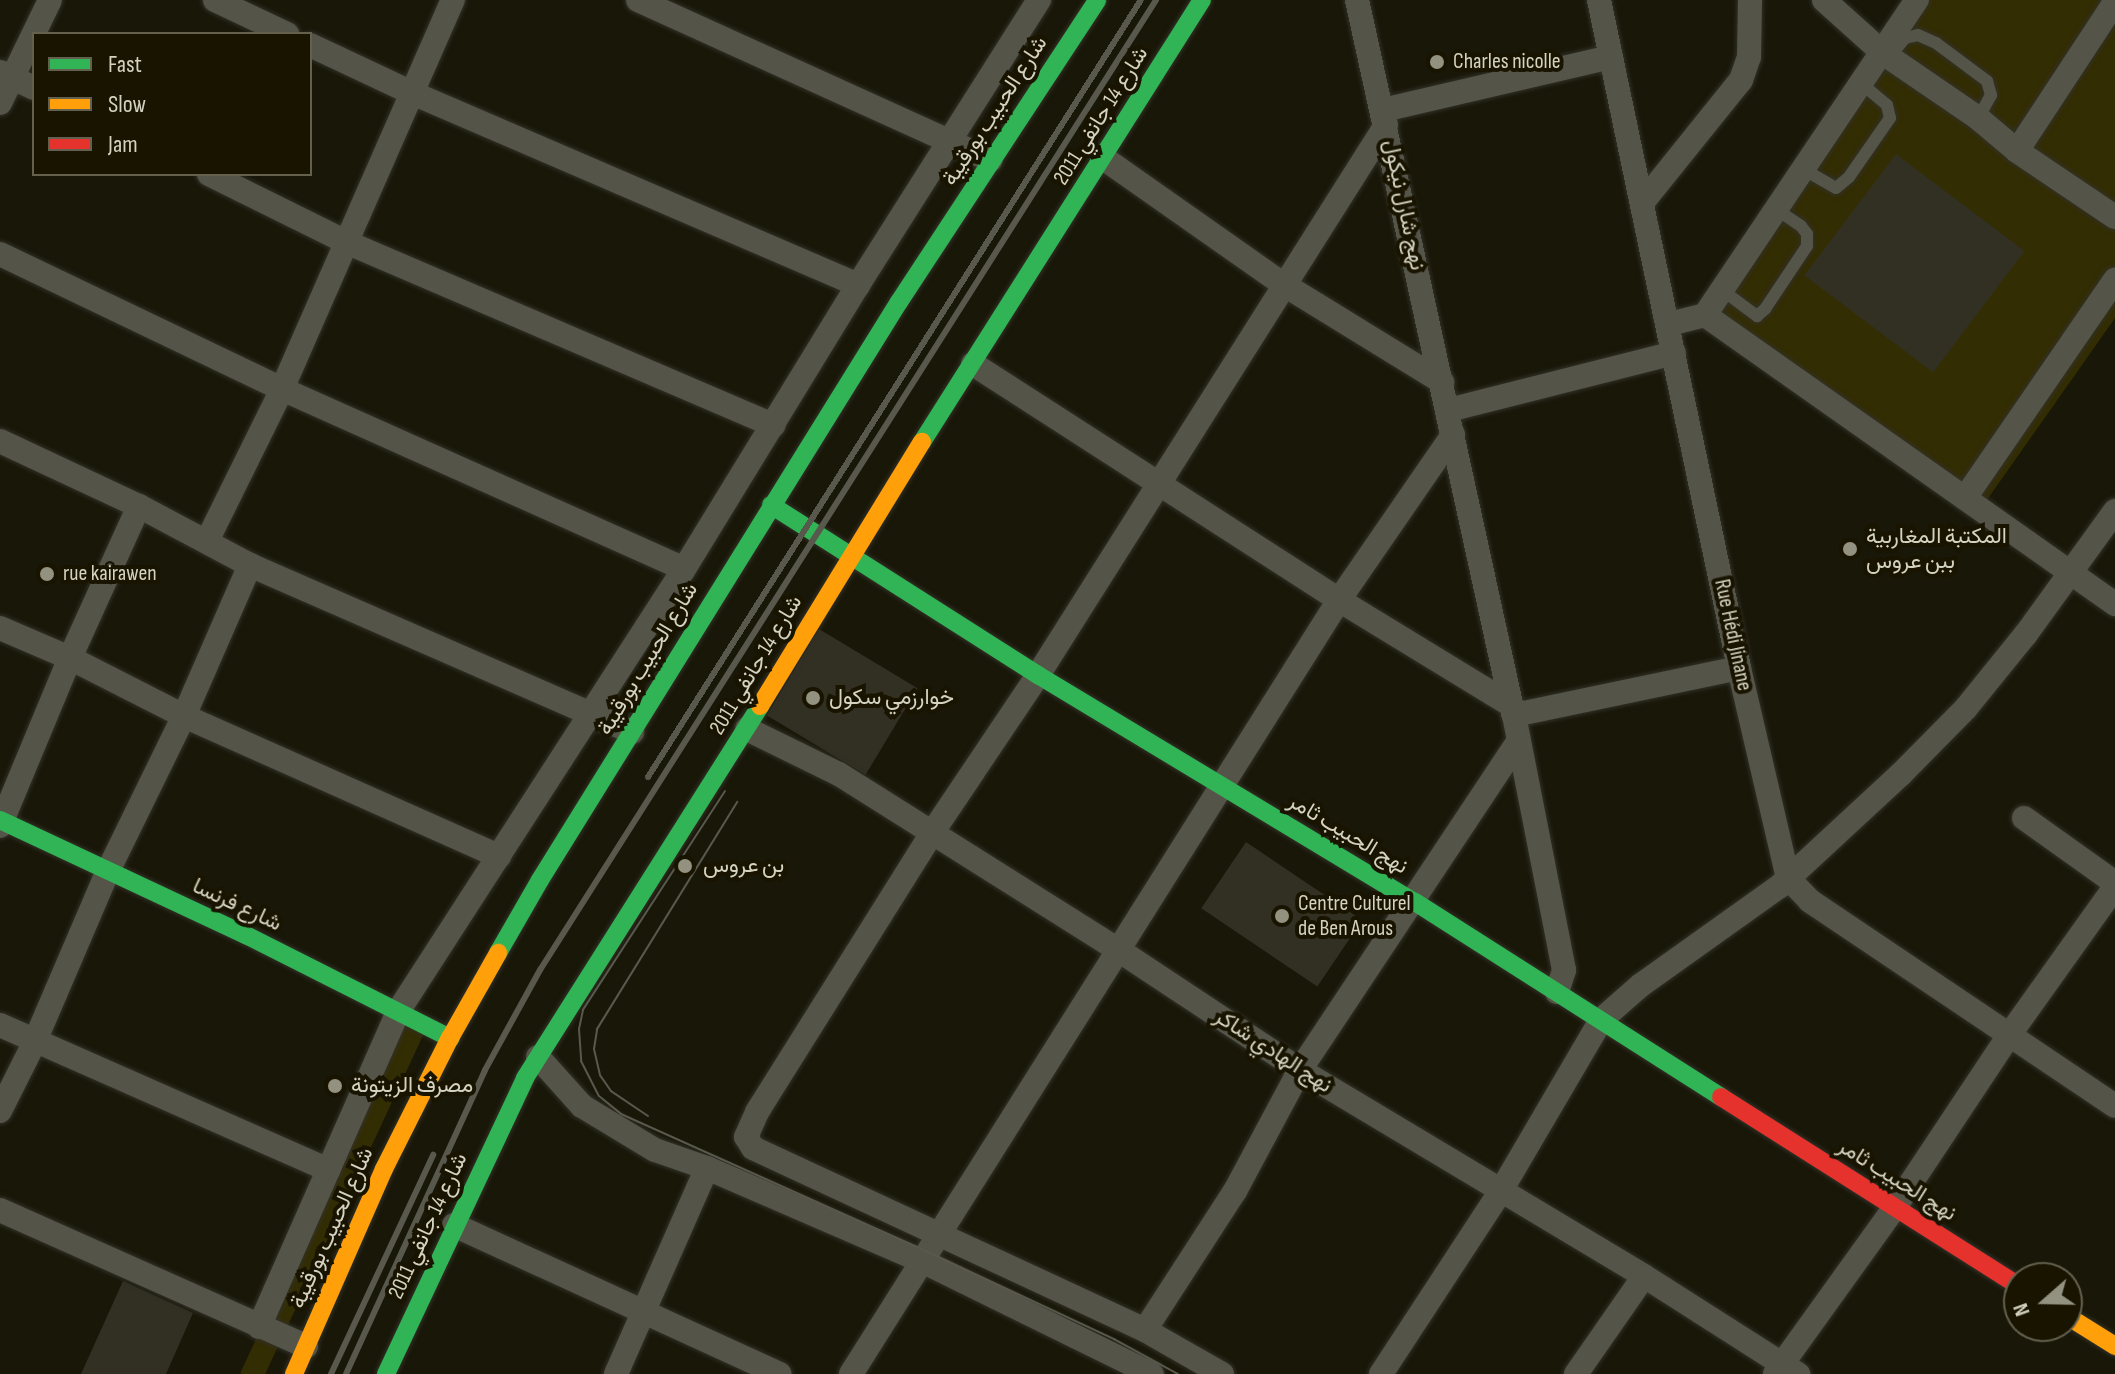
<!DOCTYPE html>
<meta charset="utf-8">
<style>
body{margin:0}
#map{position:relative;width:2115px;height:1374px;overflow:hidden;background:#191708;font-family:"Sofia Sans Condensed",Vazirmatn,sans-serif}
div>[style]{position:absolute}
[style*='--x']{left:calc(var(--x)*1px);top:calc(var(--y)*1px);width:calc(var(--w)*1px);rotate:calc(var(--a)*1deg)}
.green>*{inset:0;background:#332d03;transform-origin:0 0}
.building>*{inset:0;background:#323023;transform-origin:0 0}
.roads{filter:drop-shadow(0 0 2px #323128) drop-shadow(0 0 2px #323128)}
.lane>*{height:12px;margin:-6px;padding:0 6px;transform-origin:6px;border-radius:6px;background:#555449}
.street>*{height:24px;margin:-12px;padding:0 12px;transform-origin:12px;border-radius:12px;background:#555449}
.fast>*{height:18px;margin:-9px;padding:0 9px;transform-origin:9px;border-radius:9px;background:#30b455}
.slow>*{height:18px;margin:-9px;padding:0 9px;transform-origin:9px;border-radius:9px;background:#ff9f0a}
.jam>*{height:18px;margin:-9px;padding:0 9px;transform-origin:9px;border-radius:9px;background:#e5322d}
.tram>*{height:2px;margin:-1px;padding:0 1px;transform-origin:1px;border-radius:1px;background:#59584d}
.rail>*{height:6px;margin:-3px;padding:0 3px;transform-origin:3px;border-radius:3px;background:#59584d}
.dots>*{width:22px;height:22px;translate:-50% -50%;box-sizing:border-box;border:4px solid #181400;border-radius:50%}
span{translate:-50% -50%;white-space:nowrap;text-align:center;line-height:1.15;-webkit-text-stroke:8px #181400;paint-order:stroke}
.poi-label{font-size:22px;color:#d4d2c1}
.left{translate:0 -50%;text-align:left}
.street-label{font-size:22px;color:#d4d2c1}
.legend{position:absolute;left:32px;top:32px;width:280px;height:144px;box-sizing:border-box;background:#181400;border:2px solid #63604d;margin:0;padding:10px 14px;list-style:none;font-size:24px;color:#d4d2c1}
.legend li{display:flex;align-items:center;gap:16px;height:40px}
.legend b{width:40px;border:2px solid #63604d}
.north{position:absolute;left:2003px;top:1262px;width:80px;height:80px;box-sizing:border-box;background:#181400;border:2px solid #63604d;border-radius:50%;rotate:250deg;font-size:22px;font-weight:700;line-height:32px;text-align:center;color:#d4d2c1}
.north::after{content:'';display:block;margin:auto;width:28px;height:36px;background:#939180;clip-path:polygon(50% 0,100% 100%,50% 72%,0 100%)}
</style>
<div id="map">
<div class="green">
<div style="clip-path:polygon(1917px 0,2115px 0,2115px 318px,1982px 507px,1706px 310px)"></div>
<div style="left:403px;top:1024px;width:23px;height:385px;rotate:25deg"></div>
</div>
<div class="building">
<div style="left:1896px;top:154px;width:161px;height:152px;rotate:37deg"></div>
<div style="left:819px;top:629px;width:115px;height:101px;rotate:31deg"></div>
<div style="left:1246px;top:842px;width:140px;height:80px;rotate:34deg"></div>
<div style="clip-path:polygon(123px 1281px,193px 1313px,166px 1374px,81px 1374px)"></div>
</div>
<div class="roads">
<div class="lane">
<div style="--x:1896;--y:49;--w:14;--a:-51"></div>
<div style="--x:1905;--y:38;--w:13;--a:-13"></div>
<div style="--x:1918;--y:35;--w:20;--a:24"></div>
<div style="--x:1936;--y:43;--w:64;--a:36.7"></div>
<div style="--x:1987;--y:81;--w:15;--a:74"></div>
<div style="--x:1991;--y:95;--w:26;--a:119"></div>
<div style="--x:1803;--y:169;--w:38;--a:30"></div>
<div style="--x:1836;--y:188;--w:17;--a:-40"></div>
<div style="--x:1849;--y:177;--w:72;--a:-55.2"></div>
<div style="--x:1890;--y:118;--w:13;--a:-103"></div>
<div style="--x:1887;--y:105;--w:33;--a:-140"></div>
<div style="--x:1722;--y:290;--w:44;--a:36.6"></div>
<div style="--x:1757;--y:316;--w:11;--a:-41"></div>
<div style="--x:1765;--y:309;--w:76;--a:-56.3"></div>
<div style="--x:1807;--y:246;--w:12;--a:-90"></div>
<div style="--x:1807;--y:234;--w:10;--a:-127"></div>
<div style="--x:1801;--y:226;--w:30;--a:-146"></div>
</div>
<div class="street">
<div style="--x:215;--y:0;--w:80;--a:25.3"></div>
<div style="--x:638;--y:0;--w:387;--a:24.4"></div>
<div style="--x:1357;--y:0;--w:730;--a:77.66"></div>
<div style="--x:1599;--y:0;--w:683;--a:78.16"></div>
<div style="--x:1739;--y:668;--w:216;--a:76.9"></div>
<div style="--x:1788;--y:878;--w:32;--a:46"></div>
<div style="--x:1810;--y:901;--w:367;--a:33.9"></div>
<div style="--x:1824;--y:0;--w:79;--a:41.9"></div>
<div style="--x:1883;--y:53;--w:115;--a:34.4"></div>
<div style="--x:1978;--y:118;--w:51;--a:40.2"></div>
<div style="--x:2017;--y:151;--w:118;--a:34"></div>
<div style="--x:310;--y:45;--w:110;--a:25.2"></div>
<div style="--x:410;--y:92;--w:488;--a:23.3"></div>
<div style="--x:0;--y:72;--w:38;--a:25"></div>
<div style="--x:0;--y:103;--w:114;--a:-64.1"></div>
<div style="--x:1383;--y:110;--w:234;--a:-13.1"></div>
<div style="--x:2017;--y:151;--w:178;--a:-56.7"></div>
<div style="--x:1102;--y:157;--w:221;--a:35.1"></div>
<div style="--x:1283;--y:284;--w:187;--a:31.6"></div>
<div style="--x:209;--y:174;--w:153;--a:26.4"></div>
<div style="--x:346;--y:242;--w:465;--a:23.2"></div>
<div style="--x:1642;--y:203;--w:158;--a:-51.2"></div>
<div style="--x:1741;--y:80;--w:24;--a:-71"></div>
<div style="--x:1749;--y:57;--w:57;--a:-89"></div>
<div style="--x:0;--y:254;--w:313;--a:25.6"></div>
<div style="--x:282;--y:389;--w:440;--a:24.1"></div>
<div style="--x:1705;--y:315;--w:380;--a:-56.1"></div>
<div style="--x:1669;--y:324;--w:37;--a:-14"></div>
<div style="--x:1705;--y:315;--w:502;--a:35.18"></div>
<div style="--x:973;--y:364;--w:435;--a:32.8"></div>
<div style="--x:1339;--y:600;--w:201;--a:-55.4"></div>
<div style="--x:1449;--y:410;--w:232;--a:-14.2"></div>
<div style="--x:0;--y:441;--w:153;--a:25.1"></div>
<div style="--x:139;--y:506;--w:126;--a:28"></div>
<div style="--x:250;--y:565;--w:417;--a:23.6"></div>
<div style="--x:1965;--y:498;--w:265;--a:-55.5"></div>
<div style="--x:207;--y:541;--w:169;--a:-63.7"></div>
<div style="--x:282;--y:389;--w:425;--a:-66.3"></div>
<div style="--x:0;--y:628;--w:76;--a:23.2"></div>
<div style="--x:70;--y:658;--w:128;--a:27"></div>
<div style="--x:184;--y:716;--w:345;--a:24"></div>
<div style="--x:747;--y:729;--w:102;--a:26.1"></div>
<div style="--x:839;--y:774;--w:332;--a:32.2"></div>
<div style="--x:1120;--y:951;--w:216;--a:33.5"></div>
<div style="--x:1300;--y:1070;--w:401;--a:30.9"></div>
<div style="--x:1644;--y:1276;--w:183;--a:32.5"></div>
<div style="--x:2024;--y:818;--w:112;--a:35.5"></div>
<div style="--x:0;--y:826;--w:182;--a:-67.4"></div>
<div style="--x:70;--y:658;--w:167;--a:-65.6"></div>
<div style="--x:1557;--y:992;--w:23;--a:-72"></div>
<div style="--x:1564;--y:970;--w:260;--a:-101.1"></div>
<div style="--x:1514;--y:715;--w:230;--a:-11.8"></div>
<div style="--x:0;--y:1025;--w:359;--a:23.8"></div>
<div style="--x:538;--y:1057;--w:66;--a:48.1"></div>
<div style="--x:582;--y:1106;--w:85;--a:31.1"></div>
<div style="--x:655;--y:1150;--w:55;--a:19.1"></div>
<div style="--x:707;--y:1168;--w:234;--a:23.4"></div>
<div style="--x:922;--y:1261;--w:256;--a:26.2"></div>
<div style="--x:0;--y:1111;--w:78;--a:-63.4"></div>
<div style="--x:35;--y:1041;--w:185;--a:-66.8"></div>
<div style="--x:108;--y:871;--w:173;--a:-63.9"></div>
<div style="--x:184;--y:716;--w:165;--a:-66.4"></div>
<div style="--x:0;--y:1210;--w:335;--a:24"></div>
<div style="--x:454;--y:1225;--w:358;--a:24.6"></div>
<div style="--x:259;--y:1327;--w:347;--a:-66.2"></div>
<div style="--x:399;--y:1010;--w:525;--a:-57.13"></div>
<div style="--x:684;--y:569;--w:333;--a:-58.5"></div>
<div style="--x:858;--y:285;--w:338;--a:-57.6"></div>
<div style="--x:1145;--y:1330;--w:166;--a:-57.1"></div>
<div style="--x:1235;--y:1191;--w:137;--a:-61.8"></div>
<div style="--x:1300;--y:1070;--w:395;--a:-56.4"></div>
<div style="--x:616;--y:1374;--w:225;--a:-66.2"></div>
<div style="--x:851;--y:1374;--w:915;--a:-57.77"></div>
<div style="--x:1339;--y:600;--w:202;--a:31.4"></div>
<div style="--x:1222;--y:1374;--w:89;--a:-150.3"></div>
<div style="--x:1145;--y:1330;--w:432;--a:-155.1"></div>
<div style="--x:753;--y:1148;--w:13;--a:-122"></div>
<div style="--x:746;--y:1137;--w:27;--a:-66"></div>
<div style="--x:757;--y:1112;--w:329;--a:-57.9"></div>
<div style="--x:932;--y:833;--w:190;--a:-56.1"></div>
<div style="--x:1038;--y:675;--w:651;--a:-57.68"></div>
<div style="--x:1381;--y:1374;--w:221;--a:-56.8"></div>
<div style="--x:1502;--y:1189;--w:196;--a:-59.6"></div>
<div style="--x:1601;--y:1020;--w:53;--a:-41.2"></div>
<div style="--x:1641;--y:985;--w:171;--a:-35.5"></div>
<div style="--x:1780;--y:886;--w:163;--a:-42.8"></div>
<div style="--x:1900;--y:775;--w:94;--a:-45.4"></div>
<div style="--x:1966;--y:708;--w:95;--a:-51"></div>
<div style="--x:2026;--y:634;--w:152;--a:-54.1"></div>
<div style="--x:1576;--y:1374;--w:119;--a:-55.2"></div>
<div style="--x:1775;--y:1374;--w:206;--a:-54.3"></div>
<div style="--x:1895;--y:1207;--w:208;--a:-56.4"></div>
<div style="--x:2010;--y:1034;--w:181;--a:-54.5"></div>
</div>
<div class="fast">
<div style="--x:922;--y:442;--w:523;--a:-57.65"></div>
<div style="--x:771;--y:505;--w:317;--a:32.5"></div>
<div style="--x:1038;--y:675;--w:440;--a:31.1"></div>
<div style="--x:1415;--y:902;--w:363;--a:32.5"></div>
<div style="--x:0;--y:820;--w:272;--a:25.1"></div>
<div style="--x:246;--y:935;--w:229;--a:26.8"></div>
<div style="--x:498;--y:953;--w:84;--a:-60.1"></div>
<div style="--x:540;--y:880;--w:680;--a:-58.16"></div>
<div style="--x:899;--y:302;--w:361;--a:-56.7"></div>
<div style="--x:386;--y:1374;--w:327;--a:-64.8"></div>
<div style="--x:525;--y:1078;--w:440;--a:-57.7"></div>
</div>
<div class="slow">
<div style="--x:760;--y:706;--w:310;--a:-58.5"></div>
<div style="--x:2067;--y:1316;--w:57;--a:32"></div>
<div style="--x:294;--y:1374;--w:224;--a:-66.3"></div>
<div style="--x:384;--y:1169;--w:147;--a:-63.3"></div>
<div style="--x:450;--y:1038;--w:98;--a:-60.5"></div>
</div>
<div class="jam">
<div style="--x:1721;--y:1097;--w:353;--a:32.4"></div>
</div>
</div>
<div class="tram">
<div style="--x:725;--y:791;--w:261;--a:123"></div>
<div style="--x:583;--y:1010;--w:19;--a:102"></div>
<div style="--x:579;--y:1029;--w:32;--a:86"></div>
<div style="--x:581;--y:1061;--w:39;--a:63"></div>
<div style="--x:599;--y:1096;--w:28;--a:39"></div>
<div style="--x:621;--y:1114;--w:334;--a:24.2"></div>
<div style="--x:926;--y:1251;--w:208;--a:25.1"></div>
<div style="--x:1114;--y:1339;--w:73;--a:28.7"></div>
<div style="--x:648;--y:1116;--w:45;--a:-146"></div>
<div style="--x:611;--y:1091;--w:19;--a:-125"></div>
<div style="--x:600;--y:1075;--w:27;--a:-103"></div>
<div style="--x:594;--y:1049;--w:20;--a:-81"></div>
<div style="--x:597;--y:1029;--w:267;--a:-58.3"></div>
</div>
<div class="rail">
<div style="--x:648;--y:777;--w:920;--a:-57.61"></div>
<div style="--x:331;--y:1374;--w:242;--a:-65"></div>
<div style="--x:346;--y:1374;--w:334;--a:-65.4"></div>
<div style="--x:485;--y:1070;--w:114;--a:-61.2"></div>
<div style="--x:540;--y:970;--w:1149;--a:-57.58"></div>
</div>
<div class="dots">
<div style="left:1437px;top:62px;background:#939180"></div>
<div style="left:1850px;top:549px;background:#939180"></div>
<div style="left:47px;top:574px;background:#939180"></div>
<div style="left:813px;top:698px;background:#939180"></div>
<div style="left:685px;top:866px;background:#939180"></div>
<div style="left:1282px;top:916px;background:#939180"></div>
<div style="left:335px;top:1086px;background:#939180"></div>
</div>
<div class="poi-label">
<span class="left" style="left:1453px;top:62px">Charles nicolle</span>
<span class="left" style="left:1866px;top:549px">المكتبة المغاربية<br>ببن عروس</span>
<span class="left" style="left:63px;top:574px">rue kairawen</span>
<span class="left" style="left:829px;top:698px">خوارزمي سكول</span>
<span class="left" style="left:703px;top:866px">بن عروس</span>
<span class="left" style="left:1298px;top:916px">Centre Culturel<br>de Ben Arous</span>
<span class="left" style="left:351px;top:1086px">مصرف الزيتونة</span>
</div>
<div class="street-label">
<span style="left:995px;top:111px;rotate:-57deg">شارع الحبيب بورقيبة</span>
<span style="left:1101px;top:116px;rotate:-58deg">شارع 14 جانفي 2011</span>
<span style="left:1404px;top:205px;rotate:78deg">نهج شارل نيكول</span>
<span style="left:1733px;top:635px;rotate:78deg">Rue Hédi Jinane</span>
<span style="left:648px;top:659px;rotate:-59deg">شارع الحبيب بورقيبة</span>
<span style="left:756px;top:665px;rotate:-59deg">شارع 14 جانفي 2011</span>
<span style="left:1348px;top:834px;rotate:31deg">نهج الحبيب ثامر</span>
<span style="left:237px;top:905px;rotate:25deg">شارع فرنسا</span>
<span style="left:1273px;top:1051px;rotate:33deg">نهج الهادي شاكر</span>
<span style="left:1897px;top:1180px;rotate:32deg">نهج الحبيب ثامر</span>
<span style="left:428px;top:1226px;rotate:-65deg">شارع 14 جانفي 2011</span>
<span style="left:332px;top:1228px;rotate:-66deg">شارع الحبيب بورقيبة</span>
</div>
<ul class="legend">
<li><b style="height:10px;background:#30b455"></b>Fast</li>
<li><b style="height:10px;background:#ff9f0a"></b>Slow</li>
<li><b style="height:10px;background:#e5322d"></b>Jam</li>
</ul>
<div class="north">N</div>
</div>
